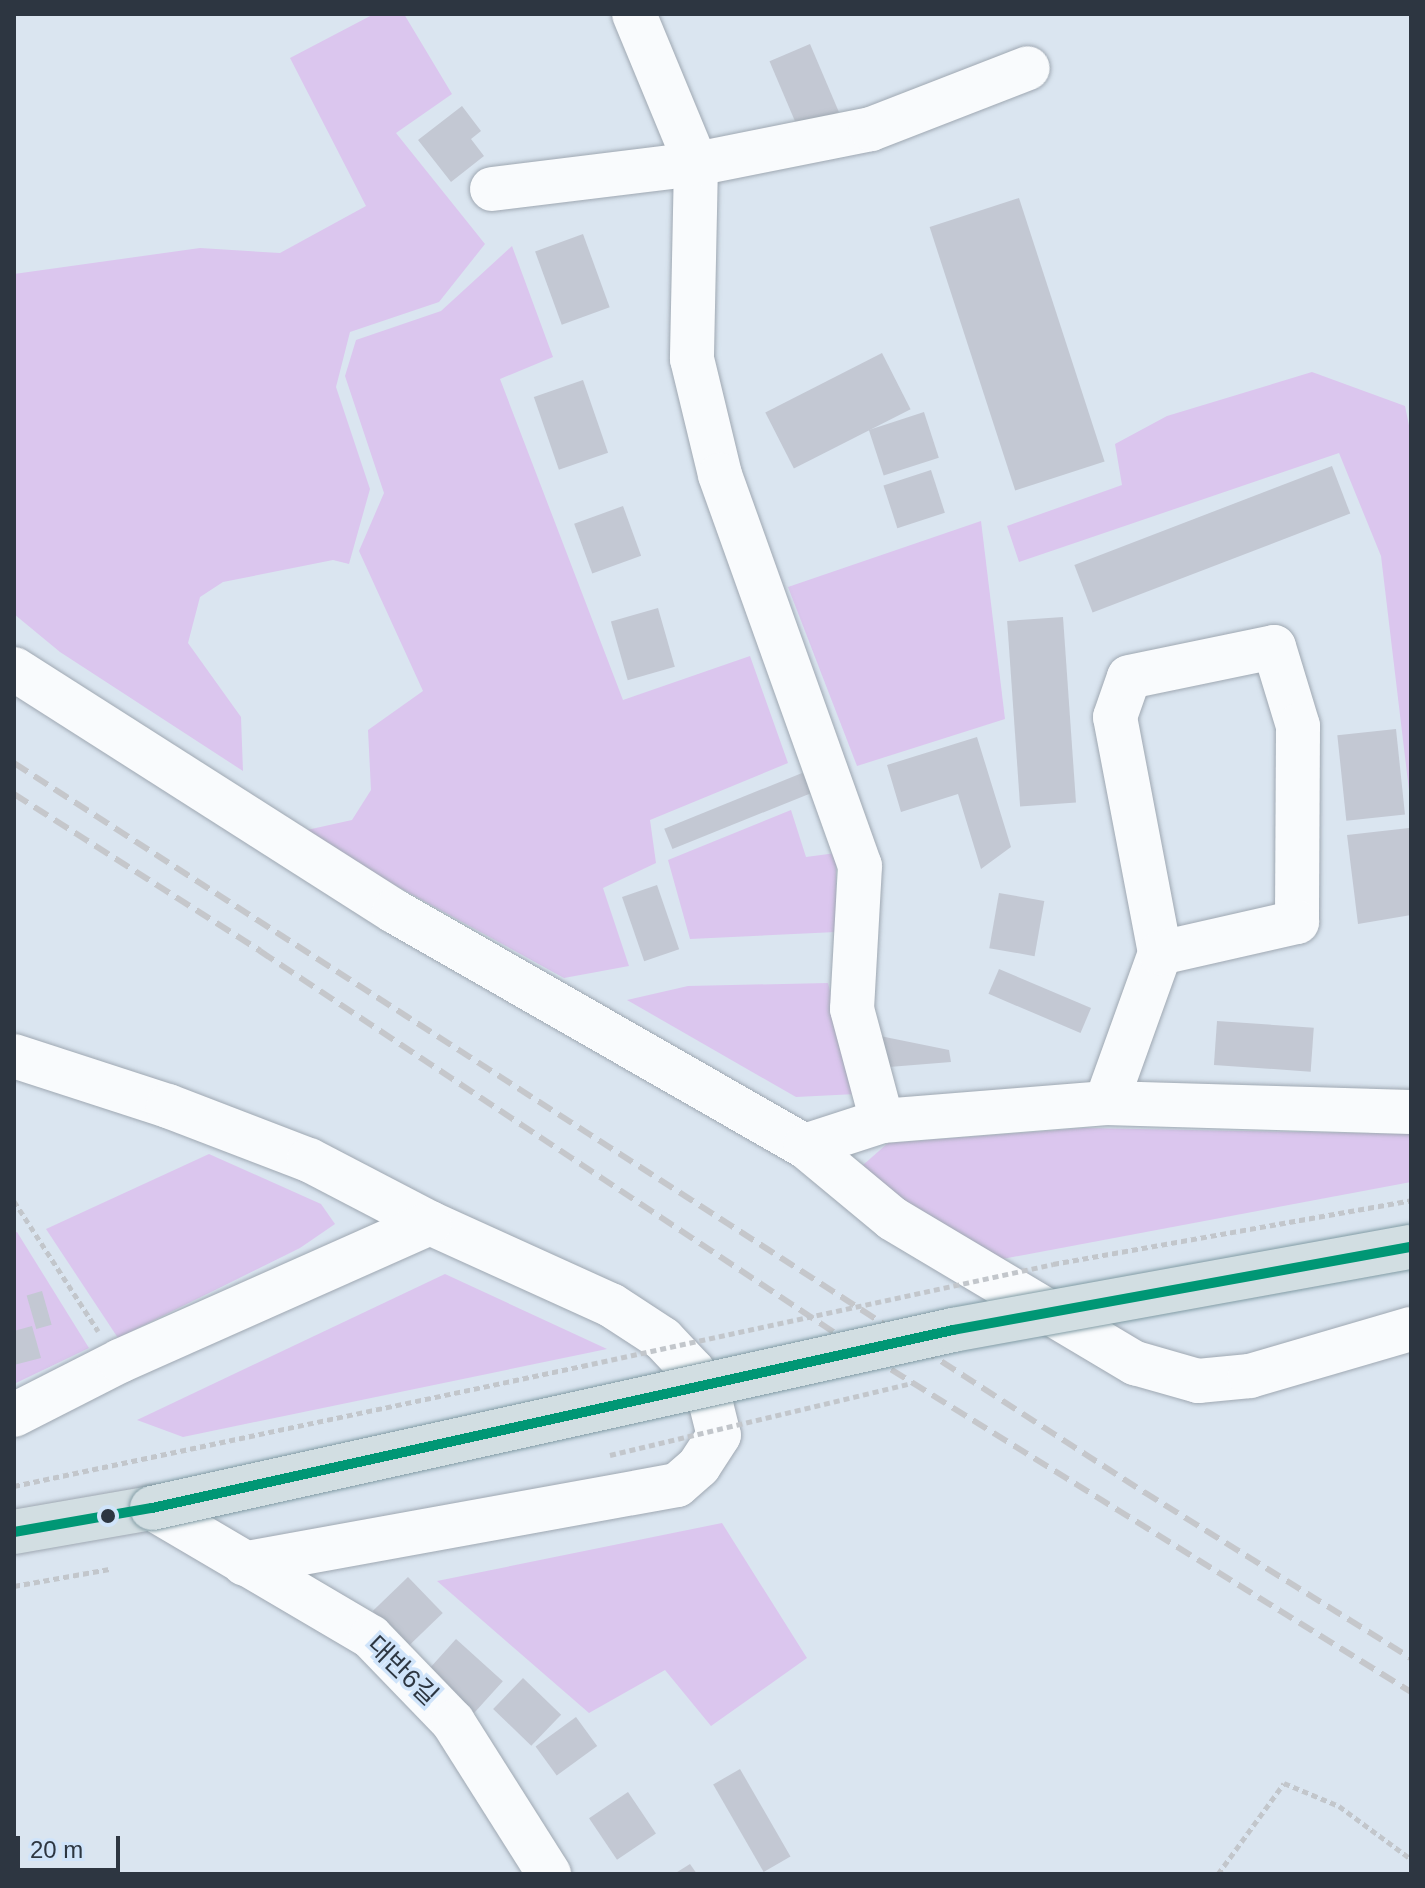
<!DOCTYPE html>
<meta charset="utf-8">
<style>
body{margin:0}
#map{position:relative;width:1425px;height:1888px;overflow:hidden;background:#dae5f0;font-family:Helvetica,"Noto Sans KR",sans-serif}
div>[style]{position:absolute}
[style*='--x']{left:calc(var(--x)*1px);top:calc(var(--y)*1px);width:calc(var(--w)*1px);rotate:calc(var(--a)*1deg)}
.green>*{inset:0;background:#dbc6ee}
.building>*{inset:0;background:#c3c8d3;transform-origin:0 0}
.path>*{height:5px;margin-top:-2.5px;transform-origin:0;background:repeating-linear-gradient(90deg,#c2c6cb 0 6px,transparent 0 10px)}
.roads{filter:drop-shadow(0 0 2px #9fa8b2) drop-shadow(0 0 2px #9fa8b2)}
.minor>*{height:44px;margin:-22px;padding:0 22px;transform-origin:22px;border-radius:22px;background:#f9fbfd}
.major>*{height:44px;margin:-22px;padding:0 22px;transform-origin:22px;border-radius:22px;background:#d2dee2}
.rail>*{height:6px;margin-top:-3px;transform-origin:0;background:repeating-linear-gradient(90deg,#c5c7cb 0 16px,transparent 0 24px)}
.path-bridge>*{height:5px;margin-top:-2.5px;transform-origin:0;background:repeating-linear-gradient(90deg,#c2c6cb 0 6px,transparent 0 10px)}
.bridges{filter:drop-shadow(0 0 2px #819ba4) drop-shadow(0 0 2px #819ba4)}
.major-bridge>*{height:44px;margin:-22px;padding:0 22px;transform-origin:22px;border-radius:22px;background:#d2dee2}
.bus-1>*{height:10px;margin:-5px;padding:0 5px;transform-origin:5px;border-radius:5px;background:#009775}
.dots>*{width:22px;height:22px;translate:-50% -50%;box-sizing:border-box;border:4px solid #d0e4fa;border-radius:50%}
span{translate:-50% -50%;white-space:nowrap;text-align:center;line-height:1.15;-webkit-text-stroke:7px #d0e4fa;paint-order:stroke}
.street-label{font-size:26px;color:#2d3641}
.frame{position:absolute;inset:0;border:16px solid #2d3641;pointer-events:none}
.scale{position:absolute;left:16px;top:1836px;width:104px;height:36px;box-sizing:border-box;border:4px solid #2d3641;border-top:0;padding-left:10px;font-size:24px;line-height:28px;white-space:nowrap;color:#2d3641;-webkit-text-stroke:6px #d0e4fa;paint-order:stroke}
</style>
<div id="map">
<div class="green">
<div style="clip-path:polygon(374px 14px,404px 14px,452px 94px,396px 133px,485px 244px,439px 302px,350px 332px,336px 387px,370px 489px,349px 564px,333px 560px,223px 582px,200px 597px,188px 643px,241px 717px,243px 771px,60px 652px,14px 614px,14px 274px,200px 248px,280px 253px,366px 206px,290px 58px)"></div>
<div style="clip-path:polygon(512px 246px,553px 357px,500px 379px,623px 700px,750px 656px,788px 763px,650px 820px,656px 863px,603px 888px,629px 966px,564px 978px,298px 832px,352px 820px,371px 790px,368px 730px,423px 691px,359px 551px,384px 493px,345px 376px,356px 340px,441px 311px)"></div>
<div style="clip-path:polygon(1312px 372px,1405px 406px,1411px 435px,1411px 807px,1381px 556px,1339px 453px,1019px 562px,1007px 526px,1122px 485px,1115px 444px,1167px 416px)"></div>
<div style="clip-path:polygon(981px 521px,1005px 719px,857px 766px,788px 587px)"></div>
<div style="clip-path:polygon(791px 810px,806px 857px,836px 853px,836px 932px,690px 939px,668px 860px)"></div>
<div style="clip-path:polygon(828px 983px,856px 1094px,796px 1097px,627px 1000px,688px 986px)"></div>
<div style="clip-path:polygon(1085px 1128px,1411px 1134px,1411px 1182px,981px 1263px,879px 1187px,863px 1165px,888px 1143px)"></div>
<div style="clip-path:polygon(209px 1154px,321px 1204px,335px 1224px,300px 1248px,118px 1338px,46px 1229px)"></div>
<div style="clip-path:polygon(17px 1232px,89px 1348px,14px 1384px,14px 1233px)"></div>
<div style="clip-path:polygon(445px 1274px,607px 1349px,183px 1437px,137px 1420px)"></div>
<div style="clip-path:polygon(722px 1523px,807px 1658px,711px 1726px,665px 1670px,589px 1713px,437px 1581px)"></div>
</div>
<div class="building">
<div style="left:810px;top:44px;width:74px;height:44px;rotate:67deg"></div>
<div style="clip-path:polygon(462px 106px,481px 131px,471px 139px,484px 156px,451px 182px,418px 140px)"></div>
<div style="left:1019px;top:198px;width:277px;height:94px;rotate:72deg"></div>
<div style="left:583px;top:234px;width:78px;height:51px;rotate:70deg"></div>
<div style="left:882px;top:353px;width:63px;height:131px;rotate:63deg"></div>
<div style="left:583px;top:380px;width:77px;height:52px;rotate:71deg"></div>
<div style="left:924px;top:412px;width:48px;height:58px;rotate:72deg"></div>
<div style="left:1332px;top:466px;width:51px;height:276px;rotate:69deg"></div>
<div style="left:931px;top:470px;width:45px;height:50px;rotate:72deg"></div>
<div style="left:623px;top:506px;width:53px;height:52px;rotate:70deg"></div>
<div style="left:658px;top:608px;width:61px;height:49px;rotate:74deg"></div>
<div style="left:1063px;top:617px;width:186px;height:56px;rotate:86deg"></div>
<div style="left:1396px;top:729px;width:86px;height:59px;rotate:84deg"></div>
<div style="clip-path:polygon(977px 737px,1011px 847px,981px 869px,958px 794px,901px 812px,887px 765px)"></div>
<div style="left:807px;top:771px;width:22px;height:154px;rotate:68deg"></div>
<div style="clip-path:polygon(1409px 828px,1411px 915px,1358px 924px,1347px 835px)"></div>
<div style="left:657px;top:885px;width:68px;height:37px;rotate:71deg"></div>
<div style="left:999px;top:893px;width:46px;height:56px;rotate:10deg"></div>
<div style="left:999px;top:969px;width:100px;height:27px;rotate:23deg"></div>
<div style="left:1217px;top:1021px;width:97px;height:44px;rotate:4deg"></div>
<div style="clip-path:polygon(880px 1036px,949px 1050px,951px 1062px,889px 1067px)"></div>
<div style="left:42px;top:1291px;width:35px;height:16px;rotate:74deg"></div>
<div style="clip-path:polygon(32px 1326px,41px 1358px,14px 1365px,14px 1331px)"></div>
<div style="left:408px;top:1577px;width:50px;height:49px;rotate:46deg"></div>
<div style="left:456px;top:1639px;width:63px;height:46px;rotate:42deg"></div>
<div style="left:523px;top:1678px;width:53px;height:43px;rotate:44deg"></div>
<div style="left:576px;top:1717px;width:36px;height:50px;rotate:54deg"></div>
<div style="left:740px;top:1769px;width:101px;height:31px;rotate:60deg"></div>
<div style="left:628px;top:1792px;width:50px;height:47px;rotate:56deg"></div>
<div style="clip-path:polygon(690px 1864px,697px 1874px,674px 1874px)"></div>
</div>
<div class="path">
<div style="--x:14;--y:1201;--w:155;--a:57.1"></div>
<div style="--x:1053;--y:1264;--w:364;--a:-10.1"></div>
<div style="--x:14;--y:1486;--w:581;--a:-11.93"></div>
<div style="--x:14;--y:1586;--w:97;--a:-10.1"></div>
<div style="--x:1218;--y:1874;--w:112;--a:-54"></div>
<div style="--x:1284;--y:1783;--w:60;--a:22.7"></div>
<div style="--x:1339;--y:1806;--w:89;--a:36.4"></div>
</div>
<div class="roads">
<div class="minor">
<div style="--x:634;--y:14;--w:162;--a:67.5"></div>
<div style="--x:696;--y:164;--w:195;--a:91.2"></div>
<div style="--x:692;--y:359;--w:119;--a:76.4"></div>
<div style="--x:720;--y:475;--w:415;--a:70.3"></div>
<div style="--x:860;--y:866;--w:143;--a:93.2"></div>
<div style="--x:852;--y:1009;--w:116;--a:75"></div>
<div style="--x:492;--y:189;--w:206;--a:-7"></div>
<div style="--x:696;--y:164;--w:178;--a:-11.3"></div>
<div style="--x:871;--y:129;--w:168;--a:-21.2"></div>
<div style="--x:14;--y:669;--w:451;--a:32.5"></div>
<div style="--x:394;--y:911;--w:473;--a:29.8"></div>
<div style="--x:805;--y:1146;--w:114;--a:39.7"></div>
<div style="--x:893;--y:1219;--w:282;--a:30.8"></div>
<div style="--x:1135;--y:1363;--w:66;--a:15.9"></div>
<div style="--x:1198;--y:1381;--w:52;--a:-5.5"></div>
<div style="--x:1250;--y:1376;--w:168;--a:-16.3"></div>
<div style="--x:14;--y:1056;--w:162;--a:18"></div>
<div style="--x:168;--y:1106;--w:151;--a:21"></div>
<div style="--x:309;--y:1160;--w:136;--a:27.5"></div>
<div style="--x:430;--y:1223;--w:199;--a:24.4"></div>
<div style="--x:611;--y:1305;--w:62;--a:33.2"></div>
<div style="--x:663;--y:1339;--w:44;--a:46.8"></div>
<div style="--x:693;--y:1371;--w:38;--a:61"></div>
<div style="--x:711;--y:1404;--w:32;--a:76"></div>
<div style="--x:719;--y:1435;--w:37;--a:123"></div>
<div style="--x:699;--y:1466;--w:29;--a:139"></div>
<div style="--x:677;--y:1485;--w:440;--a:169.7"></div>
<div style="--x:1106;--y:1103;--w:159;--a:-70.2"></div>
<div style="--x:1160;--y:953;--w:240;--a:-100.8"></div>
<div style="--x:1115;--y:717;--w:42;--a:-70.7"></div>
<div style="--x:1129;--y:677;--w:148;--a:-11.7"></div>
<div style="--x:1274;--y:647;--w:83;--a:73.1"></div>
<div style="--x:1298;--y:726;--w:196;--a:90.3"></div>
<div style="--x:1297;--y:922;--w:140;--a:167.2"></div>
<div style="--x:805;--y:1146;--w:81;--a:-18"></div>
<div style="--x:882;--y:1121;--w:225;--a:-4.6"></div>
<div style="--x:1106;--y:1103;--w:305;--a:1.7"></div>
<div style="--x:14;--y:1415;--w:119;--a:-27"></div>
<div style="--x:120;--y:1361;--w:339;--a:-24"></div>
<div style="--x:152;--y:1508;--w:254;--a:30.5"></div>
<div style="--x:371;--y:1637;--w:118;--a:46"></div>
<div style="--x:453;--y:1722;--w:180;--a:57.7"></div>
</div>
<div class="major">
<div style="--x:14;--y:1532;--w:140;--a:-9.9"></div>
</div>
</div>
<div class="rail">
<div style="--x:14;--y:763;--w:1345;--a:32.83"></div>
<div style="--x:1144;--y:1492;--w:314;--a:31.9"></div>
<div style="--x:14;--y:794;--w:292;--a:32.5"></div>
<div style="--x:260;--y:951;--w:734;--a:33.6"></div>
<div style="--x:871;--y:1357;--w:635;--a:31.81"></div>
</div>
<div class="path-bridge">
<div style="--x:582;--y:1366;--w:482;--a:-12.2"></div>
<div style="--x:610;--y:1455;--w:311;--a:-13.4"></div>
</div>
<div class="bridges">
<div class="major-bridge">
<div style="--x:152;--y:1508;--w:821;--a:-12.53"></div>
<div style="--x:953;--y:1330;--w:465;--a:-10.3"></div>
</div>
</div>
<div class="bus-1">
<div style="--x:14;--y:1532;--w:140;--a:-9.9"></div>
<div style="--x:152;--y:1508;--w:821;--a:-12.53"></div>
<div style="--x:953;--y:1330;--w:465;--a:-10.3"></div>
</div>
<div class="dots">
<div style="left:108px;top:1516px;background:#2d3641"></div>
</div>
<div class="street-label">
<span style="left:402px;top:1671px;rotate:44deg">대반6길</span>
</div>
<div class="frame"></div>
<div class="scale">20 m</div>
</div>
